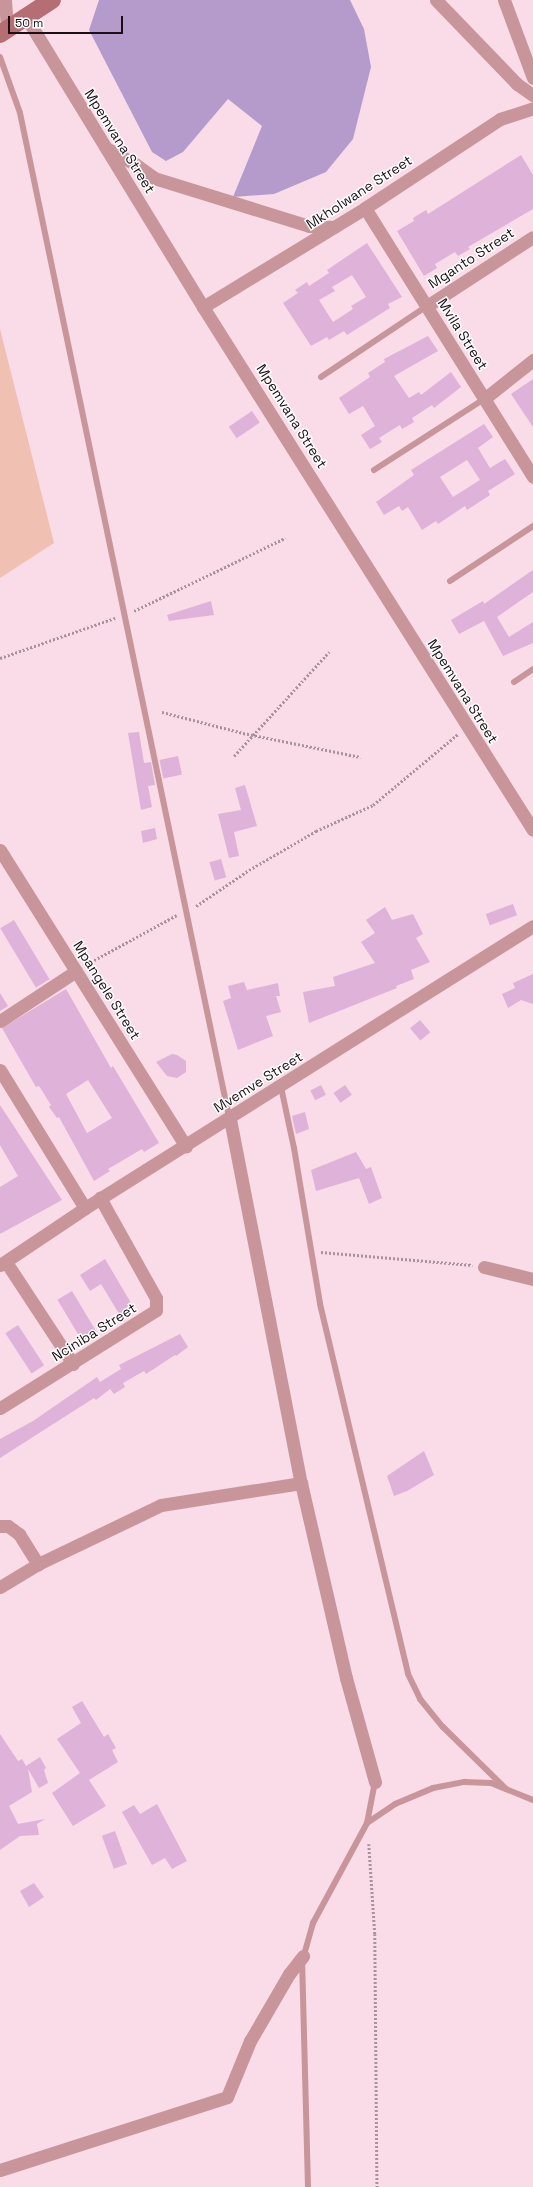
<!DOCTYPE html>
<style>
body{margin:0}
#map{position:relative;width:533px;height:2187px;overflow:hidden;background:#f9dce7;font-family:"Space Grotesk",sans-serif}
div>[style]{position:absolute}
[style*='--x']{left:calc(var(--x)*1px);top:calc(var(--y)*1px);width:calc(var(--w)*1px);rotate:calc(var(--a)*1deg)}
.green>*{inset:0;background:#f0c1b3}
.water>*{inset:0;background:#b49bcc}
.building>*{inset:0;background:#dfb2da;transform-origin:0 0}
.path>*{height:2.5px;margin-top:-1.25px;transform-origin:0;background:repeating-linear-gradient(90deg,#a8929b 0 2px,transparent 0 4px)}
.lane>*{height:6px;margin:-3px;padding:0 3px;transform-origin:3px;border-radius:3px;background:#c8969a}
.street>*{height:13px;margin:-6.5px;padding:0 6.5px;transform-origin:6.5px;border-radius:6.5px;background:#c8969a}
.secondary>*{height:18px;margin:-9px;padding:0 9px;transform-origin:9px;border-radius:9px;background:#b66e75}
span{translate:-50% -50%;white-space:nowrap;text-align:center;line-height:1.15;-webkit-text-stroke:3px #fff;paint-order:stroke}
.street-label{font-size:14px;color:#1a1014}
.scale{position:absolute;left:8px;top:16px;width:115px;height:18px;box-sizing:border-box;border:2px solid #1a1014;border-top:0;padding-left:5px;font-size:12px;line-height:14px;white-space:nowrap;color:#1a1014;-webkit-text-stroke:3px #fff;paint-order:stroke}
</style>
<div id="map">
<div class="green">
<div style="clip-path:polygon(0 329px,54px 543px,0 578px)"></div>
</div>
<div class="water">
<div style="clip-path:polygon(99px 0,350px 0,364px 29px,371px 67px,353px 139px,326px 172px,274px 194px,233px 197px,262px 126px,228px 99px,183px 152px,166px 161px,152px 152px,89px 30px)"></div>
</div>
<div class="building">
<div style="clip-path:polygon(521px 155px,533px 175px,533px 209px,468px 247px,470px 249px,458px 256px,455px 252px,435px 264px,437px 268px,424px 276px,397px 231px,414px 221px,413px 218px,426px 210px,428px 214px)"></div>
<div style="clip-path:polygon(evenodd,367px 243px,402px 297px,388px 304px,390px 308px,347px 335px,344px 331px,329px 340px,327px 337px,311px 346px,283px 303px,298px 293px,295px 290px,307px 282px,309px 286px,329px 273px,327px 270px,367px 243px,352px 275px,366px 297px,351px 306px,353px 309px,333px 322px,319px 300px,335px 291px,332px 287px,352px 275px)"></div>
<div style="clip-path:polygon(428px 336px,438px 351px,394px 376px,409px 398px,419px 392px,421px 395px,451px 372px,461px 387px,434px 408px,432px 405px,412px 418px,414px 422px,402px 429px,400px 425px,379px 438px,382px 442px,370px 449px,361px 435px,375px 426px,363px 406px,349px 414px,339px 398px,370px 377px,368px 373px,385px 362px,384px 359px)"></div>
<div style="clip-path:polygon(533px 379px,533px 427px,511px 394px)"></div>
<div style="left:252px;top:411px;width:14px;height:28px;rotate:56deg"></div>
<div style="clip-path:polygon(evenodd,484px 424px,493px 437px,478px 448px,490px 468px,505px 459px,515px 474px,488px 491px,490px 495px,467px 510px,465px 506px,438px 524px,436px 521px,422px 530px,408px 507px,402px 511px,399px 506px,384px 515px,376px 502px,414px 475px,411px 470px,484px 424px,467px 460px,480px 480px,453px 497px,440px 477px,467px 460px)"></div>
<div style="clip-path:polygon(533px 570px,533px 592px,497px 617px,509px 637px,533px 622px,533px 643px,503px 656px,484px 621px,459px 634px,451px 620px,483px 601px,484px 604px)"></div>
<div style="clip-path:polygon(211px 601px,214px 615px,169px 621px,167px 615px)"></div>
<div style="clip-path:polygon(139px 732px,144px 763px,151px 762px,155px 785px,148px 786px,152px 807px,141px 810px,128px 733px)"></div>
<div style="left:178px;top:756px;width:19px;height:19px;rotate:78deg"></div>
<div style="clip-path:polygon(245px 785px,257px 826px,234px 832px,239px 856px,229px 858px,218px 814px,241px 810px,235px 788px)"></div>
<div style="clip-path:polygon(155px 828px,157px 839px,143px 843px,141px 831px)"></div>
<div style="left:221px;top:859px;width:19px;height:12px;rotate:74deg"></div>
<div style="left:513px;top:904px;width:12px;height:29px;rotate:70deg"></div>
<div style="clip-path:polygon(385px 907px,392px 920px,413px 914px,423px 934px,416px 938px,430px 962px,411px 970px,414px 979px,396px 986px,397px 988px,309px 1023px,303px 992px,335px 986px,333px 977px,375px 963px,361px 942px,375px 933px,366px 920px)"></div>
<div style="left:14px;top:920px;width:69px;height:16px;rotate:59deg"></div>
<div style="clip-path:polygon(533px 974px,533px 1004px,521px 1000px,508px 1008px,502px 994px,515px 988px,513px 983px)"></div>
<div style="clip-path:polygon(244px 982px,247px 990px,278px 983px,280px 996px,276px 996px,281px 1012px,266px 1016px,273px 1036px,238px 1050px,223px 1001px,231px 998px,228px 986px)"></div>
<div style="clip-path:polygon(evenodd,66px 989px,111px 1068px,113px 1066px,159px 1143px,144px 1152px,142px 1149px,108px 1169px,110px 1171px,94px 1181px,59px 1117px,57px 1118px,49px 1107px,51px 1105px,39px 1086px,36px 1087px,29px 1075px,2px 1028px,66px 989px,88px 1080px,112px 1118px,87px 1133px,66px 1094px,88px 1080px)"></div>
<div style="clip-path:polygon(0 993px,8px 1006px,0 1011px)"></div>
<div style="left:420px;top:1020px;width:16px;height:13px;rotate:50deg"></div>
<div style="clip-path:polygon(172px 1054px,177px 1055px,186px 1061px,186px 1072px,177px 1078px,167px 1076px,156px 1062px)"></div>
<div style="left:321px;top:1085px;width:11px;height:12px;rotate:63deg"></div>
<div style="left:345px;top:1085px;width:12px;height:14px;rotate:55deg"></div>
<div style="clip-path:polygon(0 1105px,62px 1200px,0 1234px,0 1187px,18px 1176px,0 1145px)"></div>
<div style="clip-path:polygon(305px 1112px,309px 1129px,296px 1134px,292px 1116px)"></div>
<div style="clip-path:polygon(356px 1152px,366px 1169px,371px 1167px,382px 1198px,369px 1204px,359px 1178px,316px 1191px,311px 1170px)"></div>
<div style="clip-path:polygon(105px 1259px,134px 1308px,121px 1317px,101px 1284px,90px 1291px,80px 1275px)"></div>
<div style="left:72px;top:1291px;width:48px;height:17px;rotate:59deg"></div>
<div style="left:18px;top:1325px;width:48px;height:15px;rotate:57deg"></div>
<div style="clip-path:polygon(180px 1334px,188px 1347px,176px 1356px,175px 1355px,146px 1374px,144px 1371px,123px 1383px,125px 1387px,114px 1394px,110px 1389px,96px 1400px,94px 1398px,0 1458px,0 1439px,33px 1421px,97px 1377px,100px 1382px,121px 1369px,119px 1365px)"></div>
<div style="clip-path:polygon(424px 1451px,434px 1475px,407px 1491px,394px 1496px,387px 1476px)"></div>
<div style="clip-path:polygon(82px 1701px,104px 1737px,108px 1734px,116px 1748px,112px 1750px,118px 1762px,89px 1780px,106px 1806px,73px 1826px,52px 1793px,80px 1773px,57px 1739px,81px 1723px,72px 1707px)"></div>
<div style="clip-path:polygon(0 1734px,18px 1761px,22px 1759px,26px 1766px,40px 1757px,46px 1768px,44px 1770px,48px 1783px,39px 1788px,28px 1769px,32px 1792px,9px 1806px,18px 1824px,45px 1819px,37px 1824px,39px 1835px,20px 1836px,0 1850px)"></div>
<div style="clip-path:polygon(157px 1804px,187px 1861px,172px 1869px,165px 1858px,152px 1865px,122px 1812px,134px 1805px,140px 1814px)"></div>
<div style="left:115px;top:1831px;width:35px;height:14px;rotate:70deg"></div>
<div style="clip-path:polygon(34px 1883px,44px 1897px,29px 1907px,20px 1891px)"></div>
</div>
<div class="path">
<div style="--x:134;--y:611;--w:168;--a:-25.8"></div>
<div style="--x:0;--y:658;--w:122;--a:-19.2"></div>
<div style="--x:162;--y:712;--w:84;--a:14.5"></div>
<div style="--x:243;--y:733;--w:120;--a:11.5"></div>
<div style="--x:234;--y:756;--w:141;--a:-47.6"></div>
<div style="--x:196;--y:906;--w:64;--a:-34.2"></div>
<div style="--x:249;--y:870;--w:78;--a:-30.2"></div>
<div style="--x:316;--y:831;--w:63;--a:-24.5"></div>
<div style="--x:373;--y:805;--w:111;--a:-39.9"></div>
<div style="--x:87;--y:964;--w:102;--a:-28.6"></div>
<div style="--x:321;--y:1252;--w:152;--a:4.9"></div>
<div style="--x:369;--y:1844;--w:90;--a:86.2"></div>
<div style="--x:375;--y:1934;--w:253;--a:89.5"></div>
</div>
<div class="lane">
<div style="--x:0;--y:57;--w:59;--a:70.3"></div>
<div style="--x:20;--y:113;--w:1026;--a:78.24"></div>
<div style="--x:321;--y:377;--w:128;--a:-33.8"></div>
<div style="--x:374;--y:470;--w:131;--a:-32.8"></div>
<div style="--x:450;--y:581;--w:100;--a:-33.5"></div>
<div style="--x:514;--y:682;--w:23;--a:-34"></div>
<div style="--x:281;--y:1087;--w:62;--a:78"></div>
<div style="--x:294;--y:1148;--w:158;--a:80.5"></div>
<div style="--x:320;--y:1304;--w:380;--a:76.6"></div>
<div style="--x:408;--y:1674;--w:28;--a:64"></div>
<div style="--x:420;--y:1699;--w:36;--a:51"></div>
<div style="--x:443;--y:1727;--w:88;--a:44.5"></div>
<div style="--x:367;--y:1823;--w:34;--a:-34"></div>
<div style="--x:395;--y:1804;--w:41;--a:-22.8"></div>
<div style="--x:433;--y:1788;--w:32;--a:-11"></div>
<div style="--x:464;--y:1782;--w:27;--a:2"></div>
<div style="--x:491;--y:1783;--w:45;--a:22"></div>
<div style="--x:308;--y:2187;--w:225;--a:-91.5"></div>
<div style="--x:302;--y:1962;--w:41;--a:-74.2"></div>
<div style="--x:313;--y:1923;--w:114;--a:-61.6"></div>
<div style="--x:367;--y:1823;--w:42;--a:-79"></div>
</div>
<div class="street">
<div style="--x:5;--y:0;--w:29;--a:86"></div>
<div style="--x:436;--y:0;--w:117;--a:46"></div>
<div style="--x:517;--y:84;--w:19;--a:35"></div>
<div style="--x:504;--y:0;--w:83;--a:69.6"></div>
<div style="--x:26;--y:17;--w:340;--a:58.6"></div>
<div style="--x:203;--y:307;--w:618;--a:57.75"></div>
<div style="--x:106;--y:148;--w:33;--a:29"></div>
<div style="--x:135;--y:164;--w:24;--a:36"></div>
<div style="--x:154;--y:178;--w:162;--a:17.2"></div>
<div style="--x:309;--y:226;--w:25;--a:2"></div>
<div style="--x:365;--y:208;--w:317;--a:58"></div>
<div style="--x:427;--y:306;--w:126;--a:-33.1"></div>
<div style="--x:203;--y:307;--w:190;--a:-31.4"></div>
<div style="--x:365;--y:208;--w:162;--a:-33.4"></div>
<div style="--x:500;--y:119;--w:35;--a:-18"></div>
<div style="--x:484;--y:399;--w:63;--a:-38.5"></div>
<div style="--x:0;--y:850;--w:350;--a:57.9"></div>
<div style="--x:0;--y:1021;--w:91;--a:-33.3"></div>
<div style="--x:0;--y:1070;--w:162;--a:58.4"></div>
<div style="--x:230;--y:1119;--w:371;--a:79"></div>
<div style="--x:301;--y:1483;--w:200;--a:77"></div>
<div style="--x:346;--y:1678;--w:108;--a:74.4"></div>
<div style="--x:6;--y:1262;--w:122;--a:56.7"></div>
<div style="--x:0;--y:1265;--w:102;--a:-33.8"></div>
<div style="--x:85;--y:1208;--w:529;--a:-32.19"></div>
<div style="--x:484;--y:1267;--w:50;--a:13.8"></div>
<div style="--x:0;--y:1408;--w:184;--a:-32.1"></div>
<div style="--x:156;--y:1310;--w:12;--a:-90"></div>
<div style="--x:156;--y:1298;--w:115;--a:-119.2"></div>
<div style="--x:0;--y:1526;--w:8;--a:0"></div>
<div style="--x:8;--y:1526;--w:14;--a:36"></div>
<div style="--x:19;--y:1534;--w:36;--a:58"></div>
<div style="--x:0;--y:1587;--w:44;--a:-31.2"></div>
<div style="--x:38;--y:1564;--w:136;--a:-25.6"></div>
<div style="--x:161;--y:1505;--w:142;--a:-8.9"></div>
<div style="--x:0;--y:2170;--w:238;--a:-17.8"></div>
<div style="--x:227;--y:2097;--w:61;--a:-67.7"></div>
<div style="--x:250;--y:2041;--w:78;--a:-59.8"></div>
<div style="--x:289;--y:1974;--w:23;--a:-52"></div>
</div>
<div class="secondary">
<div style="--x:0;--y:34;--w:62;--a:-33.2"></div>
</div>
<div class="street-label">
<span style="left:120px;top:141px;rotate:58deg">Mpemvana Street</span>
<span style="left:359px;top:192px;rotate:-33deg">Mkholwane Street</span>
<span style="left:471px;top:258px;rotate:-33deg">Mganto Street</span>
<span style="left:463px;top:334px;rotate:58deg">Mvila Street</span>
<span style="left:292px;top:416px;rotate:58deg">Mpemvana Street</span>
<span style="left:463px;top:691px;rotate:58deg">Mpemvana Street</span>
<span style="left:107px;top:990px;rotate:58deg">Mpangele Street</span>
<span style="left:258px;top:1082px;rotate:-32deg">Mvemve Street</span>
<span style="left:94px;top:1332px;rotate:-32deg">Nciniba Street</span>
</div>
<div class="scale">50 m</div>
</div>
